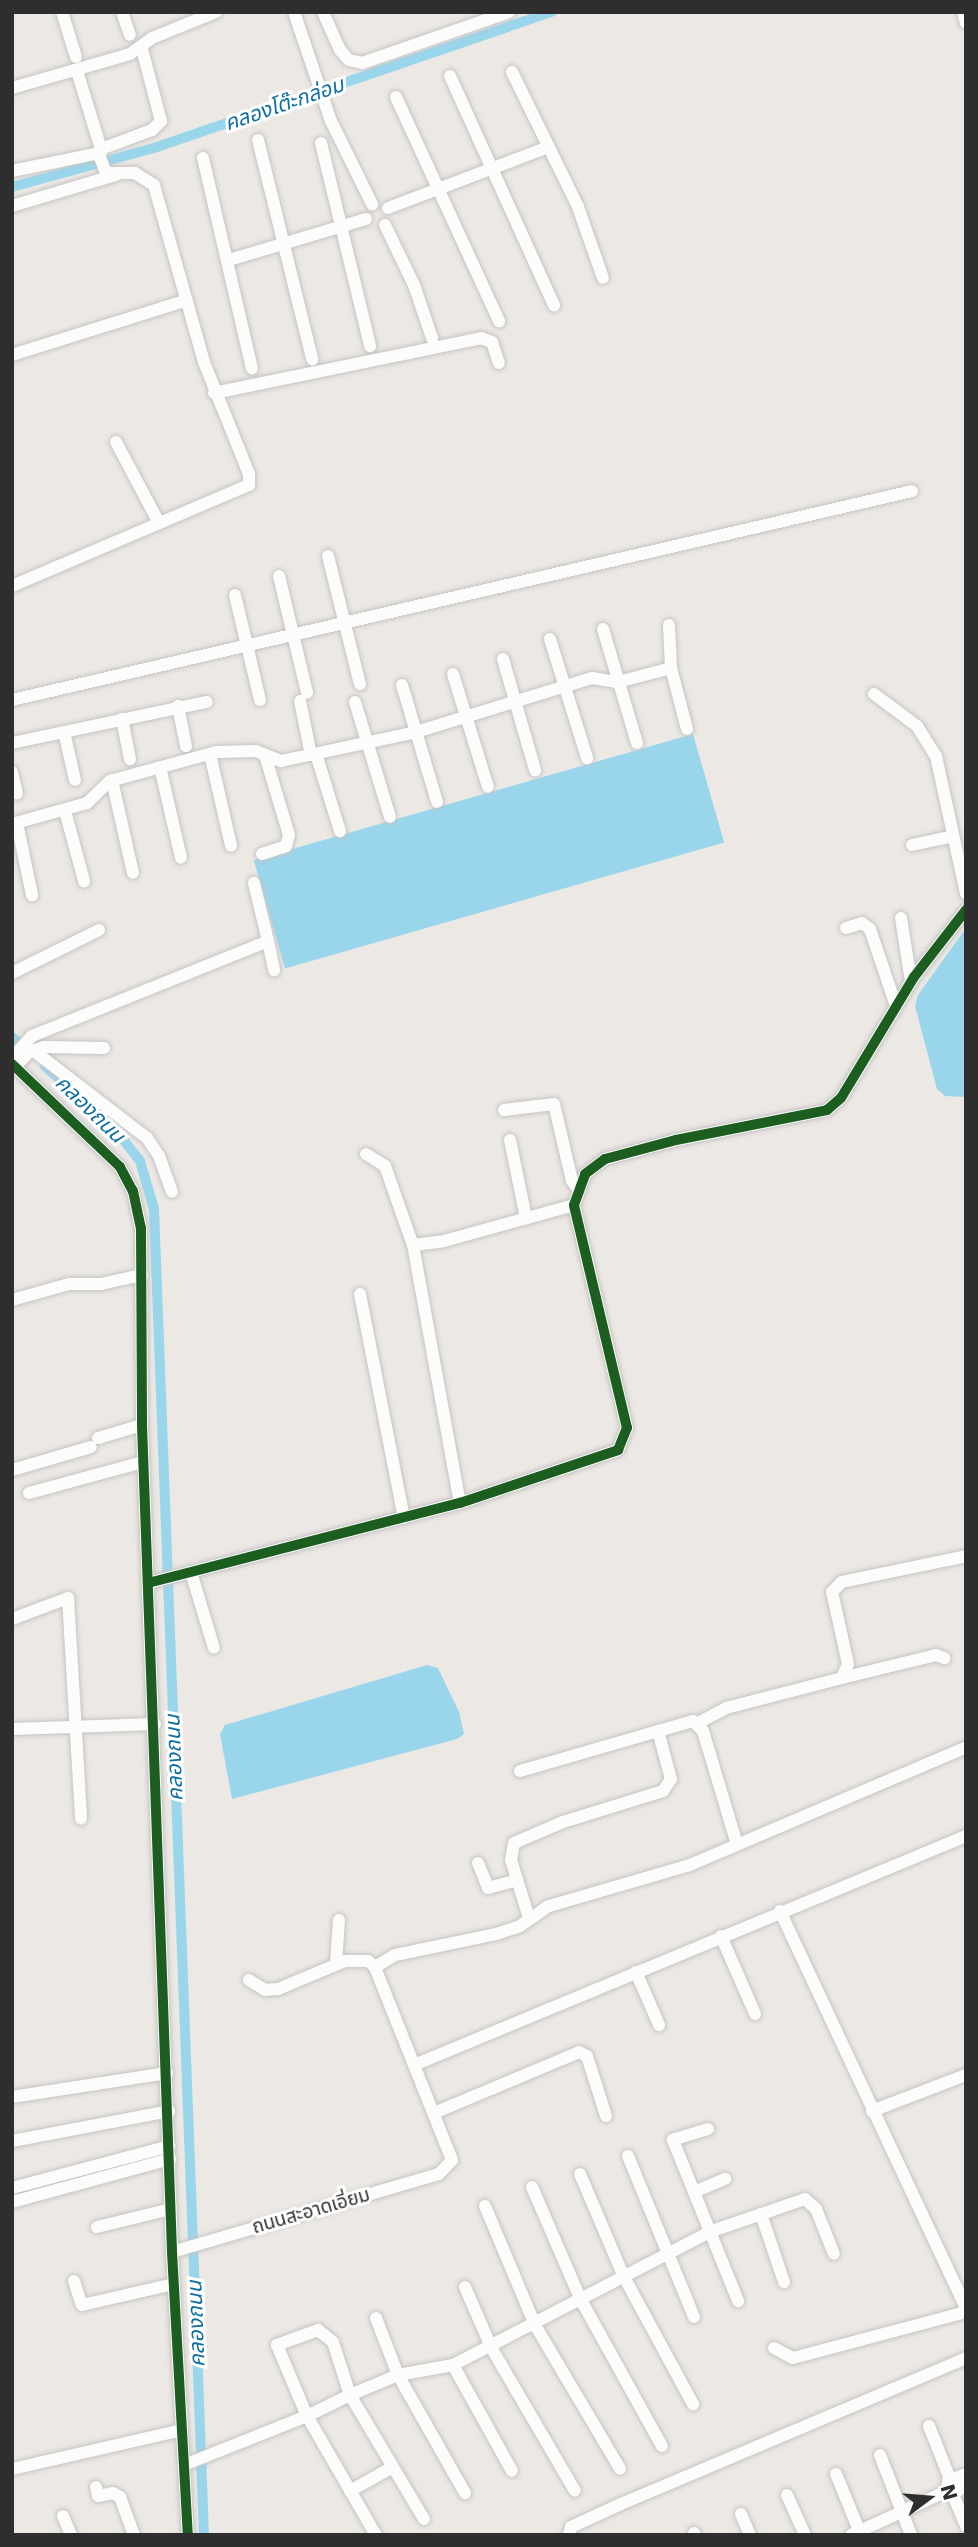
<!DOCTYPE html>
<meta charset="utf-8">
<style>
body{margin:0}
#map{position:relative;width:978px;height:2547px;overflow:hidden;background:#ece8e4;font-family:"DejaVu Sans","Noto Sans Thai",sans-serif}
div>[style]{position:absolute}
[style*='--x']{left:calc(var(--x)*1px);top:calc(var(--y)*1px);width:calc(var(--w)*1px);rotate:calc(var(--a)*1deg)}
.water>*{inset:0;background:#99d6ec;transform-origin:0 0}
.canal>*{height:10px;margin:-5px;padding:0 5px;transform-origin:5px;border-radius:5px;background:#99d6ec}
.roads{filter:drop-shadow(0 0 2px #c5c4c5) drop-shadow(0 0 2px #c5c4c5)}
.minor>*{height:12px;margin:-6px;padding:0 6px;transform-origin:6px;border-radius:6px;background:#fcfcfb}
.cycleway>*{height:10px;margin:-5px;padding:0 5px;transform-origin:5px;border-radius:5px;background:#1b5e20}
span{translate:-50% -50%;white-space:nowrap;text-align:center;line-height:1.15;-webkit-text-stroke:6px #fff;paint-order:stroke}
.street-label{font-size:19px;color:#2e2e2e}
.water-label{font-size:21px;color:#0d6fa3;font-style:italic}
.frame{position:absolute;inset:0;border:14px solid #2e2e2e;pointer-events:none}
.north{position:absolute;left:894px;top:2463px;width:70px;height:70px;-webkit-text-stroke:5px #fff;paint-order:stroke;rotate:74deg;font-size:19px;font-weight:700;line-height:28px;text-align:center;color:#2e2e2e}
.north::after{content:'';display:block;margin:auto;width:24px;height:32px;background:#2e2e2e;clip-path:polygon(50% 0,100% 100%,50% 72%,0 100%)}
</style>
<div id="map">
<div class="water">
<div style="left:693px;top:734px;width:113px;height:457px;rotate:74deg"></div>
<div style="clip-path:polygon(966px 928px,966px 1097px,945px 1096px,937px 1089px,915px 1006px,918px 995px)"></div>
<div style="clip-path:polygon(427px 1665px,438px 1668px,459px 1712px,464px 1734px,457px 1739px,232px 1799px,220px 1734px,225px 1725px)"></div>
</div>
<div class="canal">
<div style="--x:12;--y:187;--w:147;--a:-15.4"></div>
<div style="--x:154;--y:148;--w:421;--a:-18.9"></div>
<div style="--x:12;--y:1037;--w:18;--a:41"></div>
<div style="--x:45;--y:1066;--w:94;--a:42"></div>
<div style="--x:115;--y:1129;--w:41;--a:52"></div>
<div style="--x:140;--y:1161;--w:50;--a:73.7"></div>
<div style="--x:154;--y:1209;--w:1327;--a:87.84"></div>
</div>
<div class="roads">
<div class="minor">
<div style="--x:62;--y:12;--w:47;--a:72.7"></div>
<div style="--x:122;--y:12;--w:24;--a:71"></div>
<div style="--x:294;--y:12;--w:115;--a:71.3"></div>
<div style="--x:331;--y:121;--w:93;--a:63.7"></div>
<div style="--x:323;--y:12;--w:42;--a:65.9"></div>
<div style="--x:340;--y:50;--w:13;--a:48"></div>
<div style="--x:349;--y:60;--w:13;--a:13"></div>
<div style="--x:362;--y:63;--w:156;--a:-19.1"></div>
<div style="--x:963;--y:12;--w:11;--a:75"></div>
<div style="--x:77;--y:71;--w:82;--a:72.9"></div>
<div style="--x:512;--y:72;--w:150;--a:63.9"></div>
<div style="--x:578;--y:207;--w:75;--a:70.6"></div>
<div style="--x:450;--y:76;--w:252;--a:65.6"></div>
<div style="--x:12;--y:88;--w:123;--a:-16.1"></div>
<div style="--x:130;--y:54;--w:27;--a:-36"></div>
<div style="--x:152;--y:38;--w:69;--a:-22.1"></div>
<div style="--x:396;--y:97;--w:247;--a:65.3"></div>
<div style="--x:258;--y:140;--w:226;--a:76.1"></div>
<div style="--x:321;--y:143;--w:209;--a:76.4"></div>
<div style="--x:203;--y:158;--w:216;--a:76.9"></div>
<div style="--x:12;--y:171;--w:90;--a:-11.6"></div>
<div style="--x:12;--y:206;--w:109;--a:-16.6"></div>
<div style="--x:388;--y:208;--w:172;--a:-20.8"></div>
<div style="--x:385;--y:225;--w:67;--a:64.2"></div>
<div style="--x:414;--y:285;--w:56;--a:71.2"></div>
<div style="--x:229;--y:260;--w:143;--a:-16.7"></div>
<div style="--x:12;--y:355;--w:183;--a:-17.4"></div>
<div style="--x:214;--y:393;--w:273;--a:-11.6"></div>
<div style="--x:481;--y:338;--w:12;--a:20"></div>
<div style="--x:492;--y:342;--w:22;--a:72"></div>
<div style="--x:116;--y:442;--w:89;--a:62"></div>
<div style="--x:328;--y:556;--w:132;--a:76"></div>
<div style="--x:279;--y:576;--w:120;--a:76.5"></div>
<div style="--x:12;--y:586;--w:258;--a:-23.1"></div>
<div style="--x:249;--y:485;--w:11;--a:-90"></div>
<div style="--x:249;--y:474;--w:121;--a:-111.9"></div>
<div style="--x:204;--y:362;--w:184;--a:-105.8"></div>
<div style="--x:154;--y:185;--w:22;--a:-148"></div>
<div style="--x:135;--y:173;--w:29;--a:180"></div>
<div style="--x:106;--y:173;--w:17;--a:-111"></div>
<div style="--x:100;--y:157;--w:8;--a:-83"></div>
<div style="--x:101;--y:149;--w:54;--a:-20.4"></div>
<div style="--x:152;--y:130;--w:13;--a:-45"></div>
<div style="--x:161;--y:121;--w:74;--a:-104.8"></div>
<div style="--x:235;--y:595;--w:108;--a:76.6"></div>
<div style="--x:669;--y:625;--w:43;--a:87.3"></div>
<div style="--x:671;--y:668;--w:63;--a:75.3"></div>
<div style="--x:603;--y:629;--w:119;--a:73.4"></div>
<div style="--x:550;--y:639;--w:125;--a:72.7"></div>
<div style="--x:503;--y:659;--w:116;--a:73.9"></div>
<div style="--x:453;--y:674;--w:118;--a:72.8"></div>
<div style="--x:402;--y:685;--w:122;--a:73.3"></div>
<div style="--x:874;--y:694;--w:54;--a:36.7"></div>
<div style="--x:917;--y:726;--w:36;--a:58"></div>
<div style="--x:936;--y:756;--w:141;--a:77.7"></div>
<div style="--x:12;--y:700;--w:924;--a:-13.07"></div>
<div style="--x:300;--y:701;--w:55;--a:78.5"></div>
<div style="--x:355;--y:702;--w:120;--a:73.1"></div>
<div style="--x:178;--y:706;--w:41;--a:78.7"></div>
<div style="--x:122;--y:719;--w:41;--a:78.7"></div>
<div style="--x:64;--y:732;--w:49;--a:77.1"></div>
<div style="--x:12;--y:743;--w:199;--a:-11.9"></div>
<div style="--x:210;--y:754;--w:94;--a:77.1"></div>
<div style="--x:316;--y:754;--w:81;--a:72.7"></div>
<div style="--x:160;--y:767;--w:93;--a:77"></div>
<div style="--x:12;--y:772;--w:22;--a:77"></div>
<div style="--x:112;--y:780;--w:95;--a:77.3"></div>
<div style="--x:65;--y:811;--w:73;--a:74.8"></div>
<div style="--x:17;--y:823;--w:74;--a:78.2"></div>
<div style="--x:12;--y:824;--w:78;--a:-15.6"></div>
<div style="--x:87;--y:803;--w:32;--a:-44"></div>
<div style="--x:110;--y:781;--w:110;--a:-15.3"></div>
<div style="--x:216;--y:752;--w:40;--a:-1.4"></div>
<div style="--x:256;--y:751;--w:27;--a:22"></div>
<div style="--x:281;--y:761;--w:138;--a:-12.1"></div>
<div style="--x:416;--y:732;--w:184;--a:-17.1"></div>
<div style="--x:592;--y:678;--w:26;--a:9"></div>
<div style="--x:618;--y:682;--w:55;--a:-14.8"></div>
<div style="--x:912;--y:845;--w:40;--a:-12"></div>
<div style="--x:262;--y:854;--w:25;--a:-18"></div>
<div style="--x:286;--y:846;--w:11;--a:-75"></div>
<div style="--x:289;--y:835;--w:84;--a:-106.7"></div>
<div style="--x:901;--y:918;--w:64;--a:81"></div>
<div style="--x:846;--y:928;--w:17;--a:-17"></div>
<div style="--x:862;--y:923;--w:10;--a:37"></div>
<div style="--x:870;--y:929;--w:81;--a:71.3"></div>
<div style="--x:268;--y:941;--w:30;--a:78"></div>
<div style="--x:12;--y:973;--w:97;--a:-26.3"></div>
<div style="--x:34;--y:1051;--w:143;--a:37.6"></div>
<div style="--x:147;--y:1138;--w:22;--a:56"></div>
<div style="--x:159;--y:1156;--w:38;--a:70"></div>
<div style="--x:12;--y:1058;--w:30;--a:-48"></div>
<div style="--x:32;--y:1036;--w:254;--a:-21.9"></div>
<div style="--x:268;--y:941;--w:60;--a:-103.6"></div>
<div style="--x:12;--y:1064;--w:149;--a:43.6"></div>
<div style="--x:120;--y:1167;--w:27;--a:62"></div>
<div style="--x:133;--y:1191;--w:38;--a:78"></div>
<div style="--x:141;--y:1228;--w:197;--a:89.7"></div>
<div style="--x:142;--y:1425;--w:828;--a:87.92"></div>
<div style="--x:172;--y:2252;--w:283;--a:86.8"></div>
<div style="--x:15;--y:1067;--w:21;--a:-47"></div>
<div style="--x:29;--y:1052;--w:16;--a:-18"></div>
<div style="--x:44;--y:1047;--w:60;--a:1"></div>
<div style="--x:504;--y:1110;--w:50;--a:-6.8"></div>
<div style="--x:554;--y:1104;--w:79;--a:76.8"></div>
<div style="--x:572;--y:1181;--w:10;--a:53"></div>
<div style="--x:510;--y:1140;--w:80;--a:78.4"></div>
<div style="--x:366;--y:1154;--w:22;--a:32"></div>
<div style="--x:385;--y:1166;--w:84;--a:70.5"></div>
<div style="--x:413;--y:1245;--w:31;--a:-7"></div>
<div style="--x:444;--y:1241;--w:135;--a:-15.5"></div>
<div style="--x:413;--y:1245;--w:262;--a:79.7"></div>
<div style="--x:360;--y:1294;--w:228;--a:78.9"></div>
<div style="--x:12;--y:1300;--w:59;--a:-15.7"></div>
<div style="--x:69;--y:1284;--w:32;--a:0"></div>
<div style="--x:101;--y:1284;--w:42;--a:-12.4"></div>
<div style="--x:98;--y:1438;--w:46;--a:-16.5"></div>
<div style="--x:12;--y:1470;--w:82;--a:-16.2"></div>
<div style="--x:29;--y:1493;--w:118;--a:-15.2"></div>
<div style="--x:191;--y:1572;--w:79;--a:73.2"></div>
<div style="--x:148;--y:1583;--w:322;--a:-14.4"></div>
<div style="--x:460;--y:1503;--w:167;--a:-18.5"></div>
<div style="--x:618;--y:1450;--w:24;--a:-68"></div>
<div style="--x:627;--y:1428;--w:229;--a:-103.4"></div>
<div style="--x:574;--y:1205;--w:33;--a:-70"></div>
<div style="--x:585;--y:1174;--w:25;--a:-37"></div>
<div style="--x:605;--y:1159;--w:73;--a:-15"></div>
<div style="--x:676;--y:1140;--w:154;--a:-11.2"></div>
<div style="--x:827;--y:1110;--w:18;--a:-41"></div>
<div style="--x:841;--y:1098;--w:141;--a:-58.9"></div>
<div style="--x:914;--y:977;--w:85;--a:-52.2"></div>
<div style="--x:12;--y:1619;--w:60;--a:-20.6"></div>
<div style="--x:68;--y:1598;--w:221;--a:86.6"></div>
<div style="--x:842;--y:1678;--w:97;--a:-13.7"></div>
<div style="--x:936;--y:1655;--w:9;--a:21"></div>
<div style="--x:698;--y:1723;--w:32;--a:-28"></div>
<div style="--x:726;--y:1708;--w:120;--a:-14.5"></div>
<div style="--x:842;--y:1678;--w:15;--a:-67"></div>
<div style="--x:848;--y:1664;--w:74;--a:-102.5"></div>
<div style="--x:832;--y:1592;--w:14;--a:-45"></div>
<div style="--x:842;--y:1582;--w:127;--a:-11.8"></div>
<div style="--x:12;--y:1729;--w:143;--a:-2"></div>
<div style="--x:520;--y:1771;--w:180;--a:-16.1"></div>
<div style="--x:693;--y:1721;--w:14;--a:45"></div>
<div style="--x:703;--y:1731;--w:118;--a:73.3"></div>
<div style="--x:478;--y:1863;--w:27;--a:68"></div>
<div style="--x:488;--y:1888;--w:30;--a:-15"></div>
<div style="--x:780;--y:1911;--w:438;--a:64.9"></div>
<div style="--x:529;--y:1918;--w:61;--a:-107.2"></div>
<div style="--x:511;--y:1860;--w:17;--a:-80"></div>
<div style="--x:514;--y:1843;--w:53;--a:-23.2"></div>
<div style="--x:563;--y:1822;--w:105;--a:-17.2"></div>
<div style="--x:663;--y:1791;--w:14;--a:-56"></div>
<div style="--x:671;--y:1779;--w:50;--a:-105.2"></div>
<div style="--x:721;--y:1936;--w:85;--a:66.4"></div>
<div style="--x:336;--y:1963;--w:43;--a:-86"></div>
<div style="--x:375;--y:1967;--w:23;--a:-31"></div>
<div style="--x:395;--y:1955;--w:103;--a:-11.7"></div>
<div style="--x:496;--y:1934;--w:25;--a:-18"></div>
<div style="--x:520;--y:1926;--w:35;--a:-35"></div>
<div style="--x:549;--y:1906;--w:147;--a:-16.2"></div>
<div style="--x:690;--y:1865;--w:300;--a:-23.1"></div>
<div style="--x:636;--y:1972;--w:58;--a:66.5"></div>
<div style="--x:414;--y:2065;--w:598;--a:-22.53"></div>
<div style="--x:12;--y:2097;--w:157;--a:-8.8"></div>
<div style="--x:872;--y:2111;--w:101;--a:-21"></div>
<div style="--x:434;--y:2113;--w:157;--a:-22.8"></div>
<div style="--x:579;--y:2052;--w:9;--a:27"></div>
<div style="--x:587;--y:2056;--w:63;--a:72.4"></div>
<div style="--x:708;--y:2129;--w:37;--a:163"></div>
<div style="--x:673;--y:2140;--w:174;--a:68"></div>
<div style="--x:12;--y:2141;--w:160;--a:-10.8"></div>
<div style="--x:628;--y:2156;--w:174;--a:67.7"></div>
<div style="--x:580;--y:2174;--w:112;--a:66.9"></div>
<div style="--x:624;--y:2277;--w:145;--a:61.5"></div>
<div style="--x:532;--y:2187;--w:123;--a:66.6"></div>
<div style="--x:581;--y:2300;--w:167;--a:61"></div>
<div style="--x:12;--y:2188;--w:163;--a:-14.9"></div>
<div style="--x:694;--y:2192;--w:34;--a:-23"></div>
<div style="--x:12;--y:2202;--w:164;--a:-15.2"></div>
<div style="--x:485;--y:2206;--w:129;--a:67.2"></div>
<div style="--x:535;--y:2325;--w:167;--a:59.4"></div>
<div style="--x:761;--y:2214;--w:72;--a:71.3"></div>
<div style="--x:97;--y:2227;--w:76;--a:-13.7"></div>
<div style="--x:172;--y:2252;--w:278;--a:-16.3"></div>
<div style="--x:439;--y:2174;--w:19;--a:-47"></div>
<div style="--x:452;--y:2160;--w:208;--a:-111.8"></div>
<div style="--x:375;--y:1967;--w:9;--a:-139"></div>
<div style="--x:368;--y:1961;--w:23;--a:180"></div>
<div style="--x:345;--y:1961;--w:73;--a:157.3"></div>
<div style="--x:278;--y:1989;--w:13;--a:176"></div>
<div style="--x:265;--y:1990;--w:19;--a:-148"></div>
<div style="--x:74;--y:2281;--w:25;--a:72"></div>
<div style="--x:82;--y:2305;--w:94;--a:-12.9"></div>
<div style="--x:465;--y:2287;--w:68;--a:66.5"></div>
<div style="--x:492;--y:2349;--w:164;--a:59.7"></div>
<div style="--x:376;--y:2318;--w:61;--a:68.9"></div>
<div style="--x:398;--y:2375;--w:136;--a:60.4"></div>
<div style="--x:318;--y:2330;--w:19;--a:39"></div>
<div style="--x:333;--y:2342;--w:56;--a:72.2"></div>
<div style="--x:350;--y:2395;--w:48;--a:154"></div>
<div style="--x:307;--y:2416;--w:77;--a:-112.9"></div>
<div style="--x:277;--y:2345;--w:44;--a:-20.1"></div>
<div style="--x:774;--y:2348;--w:21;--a:28"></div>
<div style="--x:793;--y:2358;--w:179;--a:-14.9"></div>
<div style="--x:453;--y:2365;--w:121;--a:60.9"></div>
<div style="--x:929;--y:2426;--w:57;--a:68.4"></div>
<div style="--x:880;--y:2455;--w:86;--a:68.8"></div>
<div style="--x:184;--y:2465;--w:132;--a:-21.7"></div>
<div style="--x:307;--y:2416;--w:138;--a:59.9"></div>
<div style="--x:12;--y:2469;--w:174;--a:-12.9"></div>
<div style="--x:836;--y:2474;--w:66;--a:67.7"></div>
<div style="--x:956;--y:2478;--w:11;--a:56"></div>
<div style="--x:962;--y:2487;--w:12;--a:138"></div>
<div style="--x:953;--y:2495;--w:7;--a:-146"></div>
<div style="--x:947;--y:2491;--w:10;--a:-84"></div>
<div style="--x:948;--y:2481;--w:19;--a:-21"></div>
<div style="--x:96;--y:2487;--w:9;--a:77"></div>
<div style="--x:98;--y:2496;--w:15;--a:-11"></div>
<div style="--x:113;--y:2493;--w:8;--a:30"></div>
<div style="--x:120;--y:2497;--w:40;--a:69.8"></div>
<div style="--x:350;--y:2491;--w:49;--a:-29.2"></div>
<div style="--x:787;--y:2495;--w:44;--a:65.8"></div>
<div style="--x:953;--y:2495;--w:34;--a:67"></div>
<div style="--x:741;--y:2514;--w:23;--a:67"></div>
<div style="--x:63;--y:2516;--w:21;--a:67"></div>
<div style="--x:424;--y:2519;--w:144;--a:-120.8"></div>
<div style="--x:350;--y:2395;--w:52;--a:-22.6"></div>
<div style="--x:398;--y:2375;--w:56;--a:-10.3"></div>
<div style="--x:453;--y:2365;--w:292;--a:-27.4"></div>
<div style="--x:712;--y:2231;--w:98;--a:-19"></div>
<div style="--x:805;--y:2199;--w:15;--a:42"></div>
<div style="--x:816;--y:2209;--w:48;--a:68.2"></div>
<div style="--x:694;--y:2533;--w:2;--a:63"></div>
<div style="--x:569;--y:2535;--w:8;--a:-76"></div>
<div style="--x:571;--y:2527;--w:55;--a:-24.7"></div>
<div style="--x:621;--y:2504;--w:375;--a:-22.9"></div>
<div style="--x:851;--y:2535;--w:106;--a:-24.6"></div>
</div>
</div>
<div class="cycleway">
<div style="--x:12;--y:1064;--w:149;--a:43.6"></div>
<div style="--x:120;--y:1167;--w:27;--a:62"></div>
<div style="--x:133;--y:1191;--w:38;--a:78"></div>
<div style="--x:141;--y:1228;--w:197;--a:89.7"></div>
<div style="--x:142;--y:1425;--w:828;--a:87.92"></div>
<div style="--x:172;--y:2252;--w:283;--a:86.8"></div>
<div style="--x:148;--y:1583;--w:322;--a:-14.4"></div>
<div style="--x:460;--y:1503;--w:167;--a:-18.5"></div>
<div style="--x:618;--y:1450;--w:24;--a:-68"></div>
<div style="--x:627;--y:1428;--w:229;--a:-103.4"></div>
<div style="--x:574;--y:1205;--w:33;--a:-70"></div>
<div style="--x:585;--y:1174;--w:25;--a:-37"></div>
<div style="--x:605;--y:1159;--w:73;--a:-15"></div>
<div style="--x:676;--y:1140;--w:154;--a:-11.2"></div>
<div style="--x:827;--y:1110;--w:18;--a:-41"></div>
<div style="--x:841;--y:1098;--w:141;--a:-58.9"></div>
<div style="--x:914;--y:977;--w:85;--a:-52.2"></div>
</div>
<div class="street-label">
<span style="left:311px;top:2211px;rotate:-16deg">ถนนสะอาดเอี่ยม</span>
</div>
<div class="water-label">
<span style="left:284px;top:104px;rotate:-19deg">คลองโต๊ะกล่อม</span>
<span style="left:90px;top:1109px;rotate:44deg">คลองถนน</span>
<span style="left:174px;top:1758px;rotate:-92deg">คลองถนน</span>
<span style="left:196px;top:2324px;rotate:-92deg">คลองถนน</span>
</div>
<div class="frame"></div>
<div class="north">N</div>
</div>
